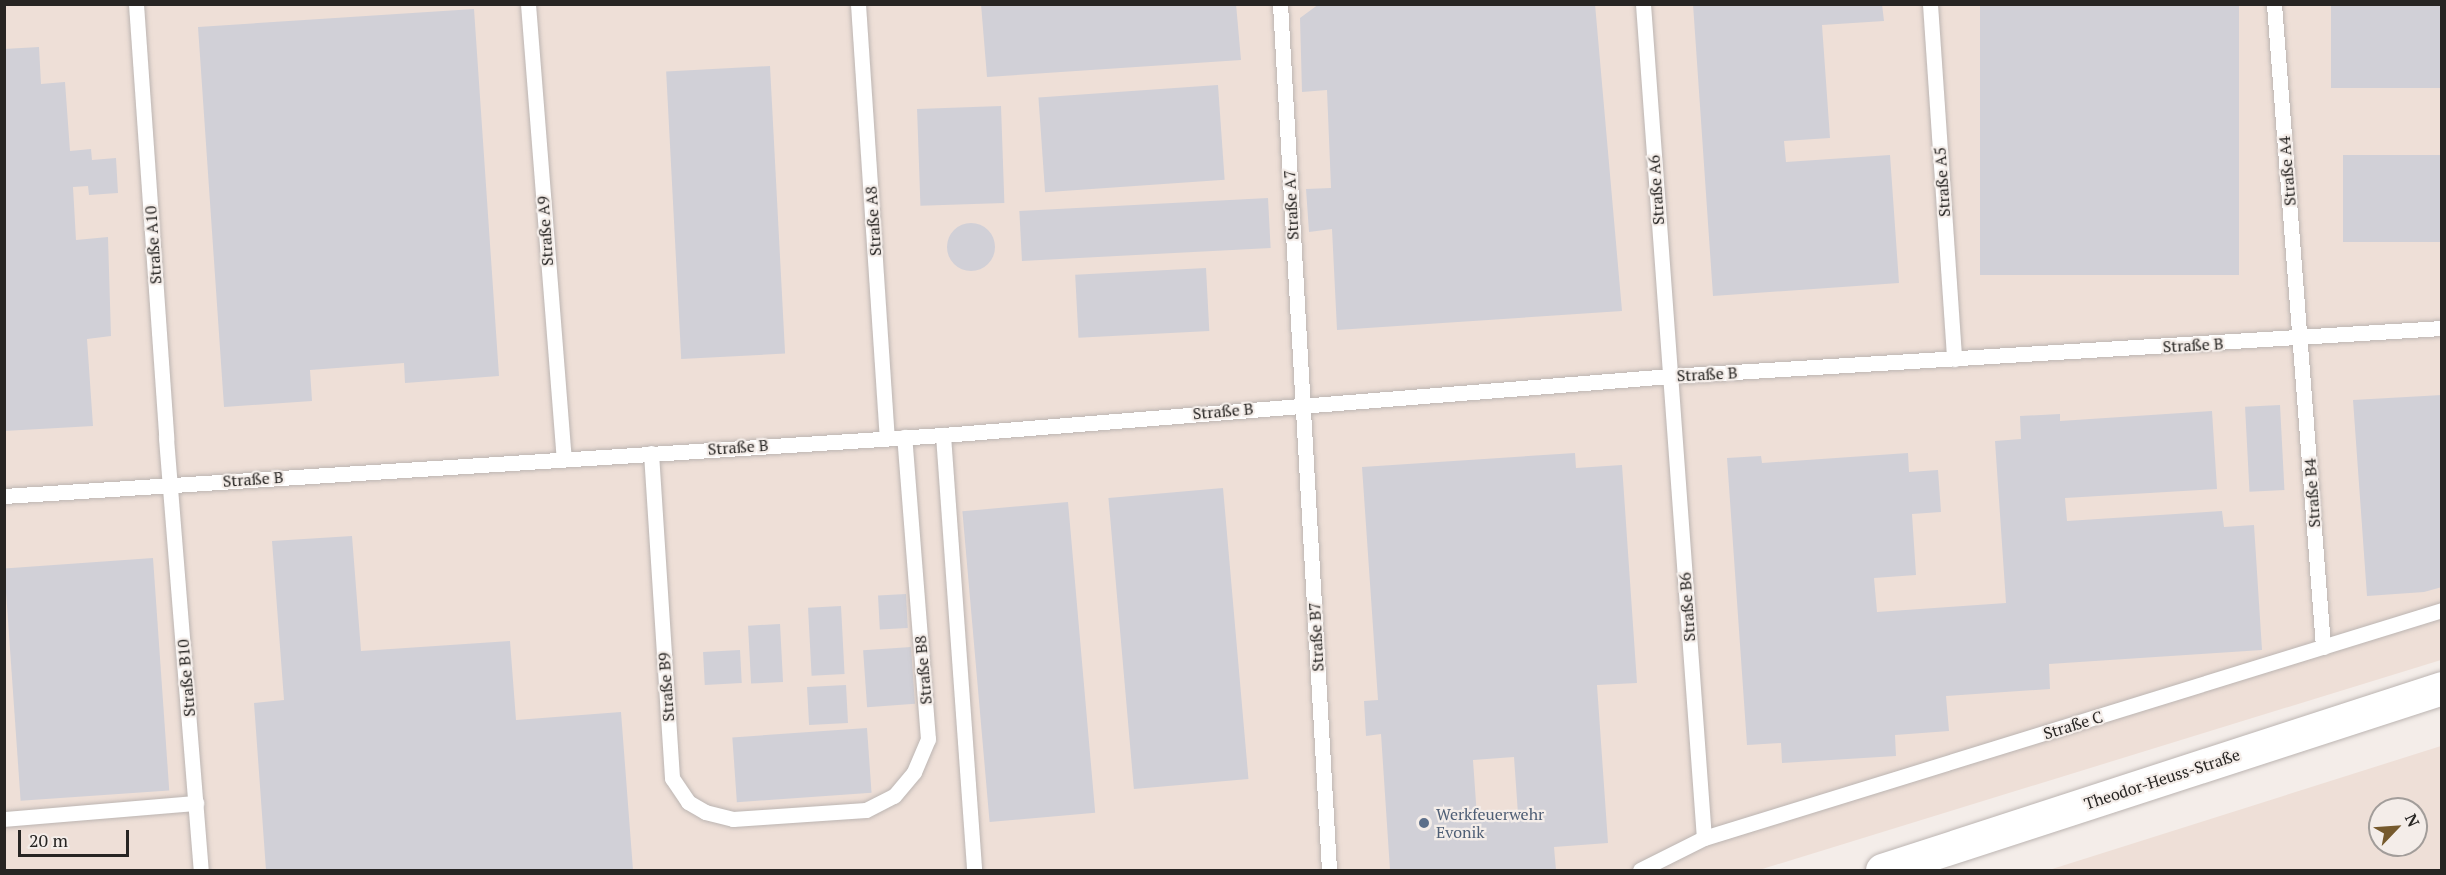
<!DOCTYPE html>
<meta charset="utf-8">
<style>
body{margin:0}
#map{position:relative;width:2446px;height:875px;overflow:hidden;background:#f4ede9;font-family:"PT Serif",serif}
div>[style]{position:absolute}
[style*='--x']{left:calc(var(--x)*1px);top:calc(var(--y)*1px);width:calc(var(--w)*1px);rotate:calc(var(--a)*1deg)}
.built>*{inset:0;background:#eedfd7}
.building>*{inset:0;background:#d1d0d7;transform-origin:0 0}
.round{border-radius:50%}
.roads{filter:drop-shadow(0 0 2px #bcb5b2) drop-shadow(0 0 2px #bcb5b2)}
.service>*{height:15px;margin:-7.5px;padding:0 7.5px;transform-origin:7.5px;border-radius:7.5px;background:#fff}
.secondary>*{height:33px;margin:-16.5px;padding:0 16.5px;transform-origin:16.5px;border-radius:16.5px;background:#fff}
.dots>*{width:16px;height:16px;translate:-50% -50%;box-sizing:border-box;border:3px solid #f4ede9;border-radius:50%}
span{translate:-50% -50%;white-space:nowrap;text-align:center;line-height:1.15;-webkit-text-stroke:4.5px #f4ede9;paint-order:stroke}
.street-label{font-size:16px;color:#272523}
.service-label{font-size:16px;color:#4e5e75}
.left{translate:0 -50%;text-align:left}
.frame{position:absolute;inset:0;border:6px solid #272523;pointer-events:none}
.north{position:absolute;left:2368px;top:797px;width:60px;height:60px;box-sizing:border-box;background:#f4ede9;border:2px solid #a29d9a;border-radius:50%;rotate:65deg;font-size:16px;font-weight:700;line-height:24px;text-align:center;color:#272523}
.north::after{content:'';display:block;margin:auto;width:21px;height:27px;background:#765a2d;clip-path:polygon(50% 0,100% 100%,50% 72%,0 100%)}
.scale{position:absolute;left:18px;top:830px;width:111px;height:27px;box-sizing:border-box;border:3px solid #272523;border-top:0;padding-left:8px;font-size:18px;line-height:21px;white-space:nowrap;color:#272523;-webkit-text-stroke:4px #f4ede9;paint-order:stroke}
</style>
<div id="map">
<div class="built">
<div style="clip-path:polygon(5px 5px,2441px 5px,2441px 660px,1759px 870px,5px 870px)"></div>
<div style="clip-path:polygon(evenodd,2441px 746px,2441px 870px,2049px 870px,2441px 746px,2380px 809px,2416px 809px,2416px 845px,2380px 845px,2380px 809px)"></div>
</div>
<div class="building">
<div style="clip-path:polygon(981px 4px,1236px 4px,1241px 60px,987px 77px)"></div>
<div style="clip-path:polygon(1319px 4px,1595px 4px,1622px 311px,1337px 330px,1332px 229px,1309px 232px,1306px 189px,1331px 188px,1327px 90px,1302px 92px,1300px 18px)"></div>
<div style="clip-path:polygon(1693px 4px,1882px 4px,1884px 21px,1822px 25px,1830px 138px,1784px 141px,1786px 162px,1890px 155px,1899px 283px,1713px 296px)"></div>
<div style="left:1980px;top:4px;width:259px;height:271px"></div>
<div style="left:2331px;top:4px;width:111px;height:84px"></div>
<div style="clip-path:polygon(474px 9px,499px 376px,405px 383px,404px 363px,310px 370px,312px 401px,224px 407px,198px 27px)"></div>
<div style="clip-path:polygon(39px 47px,41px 84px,65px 82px,70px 151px,91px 149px,92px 160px,116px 158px,118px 193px,89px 195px,88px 186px,73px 187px,76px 240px,108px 237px,111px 336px,87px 339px,93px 426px,4px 431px,4px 49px)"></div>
<div style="left:770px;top:66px;width:288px;height:104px;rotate:87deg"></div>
<div style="left:1218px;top:85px;width:95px;height:180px;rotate:86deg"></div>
<div style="left:1001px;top:106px;width:97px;height:84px;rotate:88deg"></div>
<div style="left:2442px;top:155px;width:87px;height:99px;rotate:90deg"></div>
<div style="left:1268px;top:198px;width:50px;height:249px;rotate:87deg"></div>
<div class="round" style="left:947px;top:223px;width:48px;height:48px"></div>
<div style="left:1206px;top:268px;width:63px;height:131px;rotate:87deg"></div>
<div style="clip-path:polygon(2442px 395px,2442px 587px,2424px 592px,2367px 596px,2353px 400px)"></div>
<div style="left:2280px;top:405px;width:85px;height:35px;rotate:87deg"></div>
<div style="clip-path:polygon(2212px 411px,2217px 489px,2065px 498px,2067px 521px,2222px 511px,2224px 527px,2254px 525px,2262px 650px,2049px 664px,2050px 689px,1946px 696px,1949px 731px,1895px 735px,1896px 756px,1782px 763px,1781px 743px,1747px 745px,1727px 458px,1761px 456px,1762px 463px,1908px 453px,1909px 472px,1938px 470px,1941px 512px,1912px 514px,1916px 575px,1874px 578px,1877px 612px,2006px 603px,1995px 441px,2021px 439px,2020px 416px,2060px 414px,2060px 421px)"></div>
<div style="clip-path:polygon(evenodd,1575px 453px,1576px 468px,1622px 465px,1637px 683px,1597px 685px,1608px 843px,1554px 847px,1556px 870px,1390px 870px,1381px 734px,1366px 736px,1364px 701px,1378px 700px,1362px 467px,1575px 453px,1514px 757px,1518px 814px,1477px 817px,1473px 760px,1514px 757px)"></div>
<div style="left:1223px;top:488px;width:292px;height:115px;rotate:85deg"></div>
<div style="left:1068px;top:502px;width:312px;height:106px;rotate:85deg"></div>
<div style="clip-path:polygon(352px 536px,361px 651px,510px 641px,516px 720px,621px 712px,633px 870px,266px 870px,254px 703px,284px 700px,272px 541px)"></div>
<div style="left:153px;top:558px;width:233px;height:149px;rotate:86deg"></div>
<div style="left:906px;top:594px;width:34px;height:28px;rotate:87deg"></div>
<div style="left:841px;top:606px;width:68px;height:33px;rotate:87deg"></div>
<div style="left:780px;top:624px;width:58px;height:32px;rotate:87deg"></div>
<div style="left:911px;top:647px;width:57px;height:48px;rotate:86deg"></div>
<div style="left:740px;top:650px;width:33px;height:37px;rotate:87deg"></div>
<div style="left:846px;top:685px;width:38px;height:39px;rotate:87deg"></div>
<div style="left:867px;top:728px;width:65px;height:135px;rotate:86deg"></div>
</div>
<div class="roads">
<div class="service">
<div style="--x:136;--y:4;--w:435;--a:86"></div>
<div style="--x:166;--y:438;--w:433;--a:85.4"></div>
<div style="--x:528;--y:4;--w:455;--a:85.5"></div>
<div style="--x:858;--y:4;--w:435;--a:86.2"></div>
<div style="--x:1280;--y:4;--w:867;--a:86.76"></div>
<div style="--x:1643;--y:4;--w:836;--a:85.82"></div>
<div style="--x:1930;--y:4;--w:356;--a:86.1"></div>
<div style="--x:2274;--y:4;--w:645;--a:85.64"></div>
<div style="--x:943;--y:435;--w:436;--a:85.9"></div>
<div style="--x:651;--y:453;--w:326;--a:86.3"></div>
<div style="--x:672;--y:778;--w:29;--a:56"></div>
<div style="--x:688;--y:802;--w:20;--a:30"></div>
<div style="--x:705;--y:812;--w:29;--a:14"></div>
<div style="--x:733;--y:819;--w:133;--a:-3.9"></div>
<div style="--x:866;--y:810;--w:31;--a:-27"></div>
<div style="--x:894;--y:796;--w:31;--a:-50"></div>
<div style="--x:914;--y:772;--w:36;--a:-67"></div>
<div style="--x:928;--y:739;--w:303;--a:-94.5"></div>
<div style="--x:4;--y:496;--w:941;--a:-3.72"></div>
<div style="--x:943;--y:435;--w:729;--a:-4.64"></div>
<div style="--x:1670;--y:376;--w:773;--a:-3.56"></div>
<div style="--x:4;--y:819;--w:193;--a:-4.8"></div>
<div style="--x:1640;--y:870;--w:72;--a:-26.6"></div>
<div style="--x:1704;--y:838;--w:772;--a:-17.17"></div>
</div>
<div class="secondary">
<div style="--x:1882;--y:870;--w:589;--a:-18"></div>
</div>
</div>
<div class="dots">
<div style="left:1424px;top:823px;background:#5c6f8a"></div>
</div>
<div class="street-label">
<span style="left:2287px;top:171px;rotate:-95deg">Straße A4</span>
<span style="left:1942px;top:182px;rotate:-94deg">Straße A5</span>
<span style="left:1656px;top:190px;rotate:-94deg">Straße A6</span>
<span style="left:1291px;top:205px;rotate:-93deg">Straße A7</span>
<span style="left:873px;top:221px;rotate:-94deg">Straße A8</span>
<span style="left:545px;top:231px;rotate:-94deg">Straße A9</span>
<span style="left:153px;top:245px;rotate:-94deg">Straße A10</span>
<span style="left:2193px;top:345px;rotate:-3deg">Straße B</span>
<span style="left:1707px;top:374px;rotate:-3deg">Straße B</span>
<span style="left:1223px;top:411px;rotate:-5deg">Straße B</span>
<span style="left:738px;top:447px;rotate:-4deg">Straße B</span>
<span style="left:253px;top:479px;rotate:-4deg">Straße B</span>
<span style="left:2312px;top:493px;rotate:-94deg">Straße B4</span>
<span style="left:1687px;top:607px;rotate:-94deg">Straße B6</span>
<span style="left:1316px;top:637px;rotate:-93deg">Straße B7</span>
<span style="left:923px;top:670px;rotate:-95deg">Straße B8</span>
<span style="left:186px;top:678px;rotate:-95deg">Straße B10</span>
<span style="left:666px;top:687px;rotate:-94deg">Straße B9</span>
<span style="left:2073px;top:725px;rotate:-17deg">Straße C</span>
<span style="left:2162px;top:779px;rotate:-18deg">Theodor-Heuss-Straße</span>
</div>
<div class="service-label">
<span class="left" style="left:1436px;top:823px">Werkfeuerwehr<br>Evonik</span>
</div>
<div class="frame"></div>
<div class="north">N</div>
<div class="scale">20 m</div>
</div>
